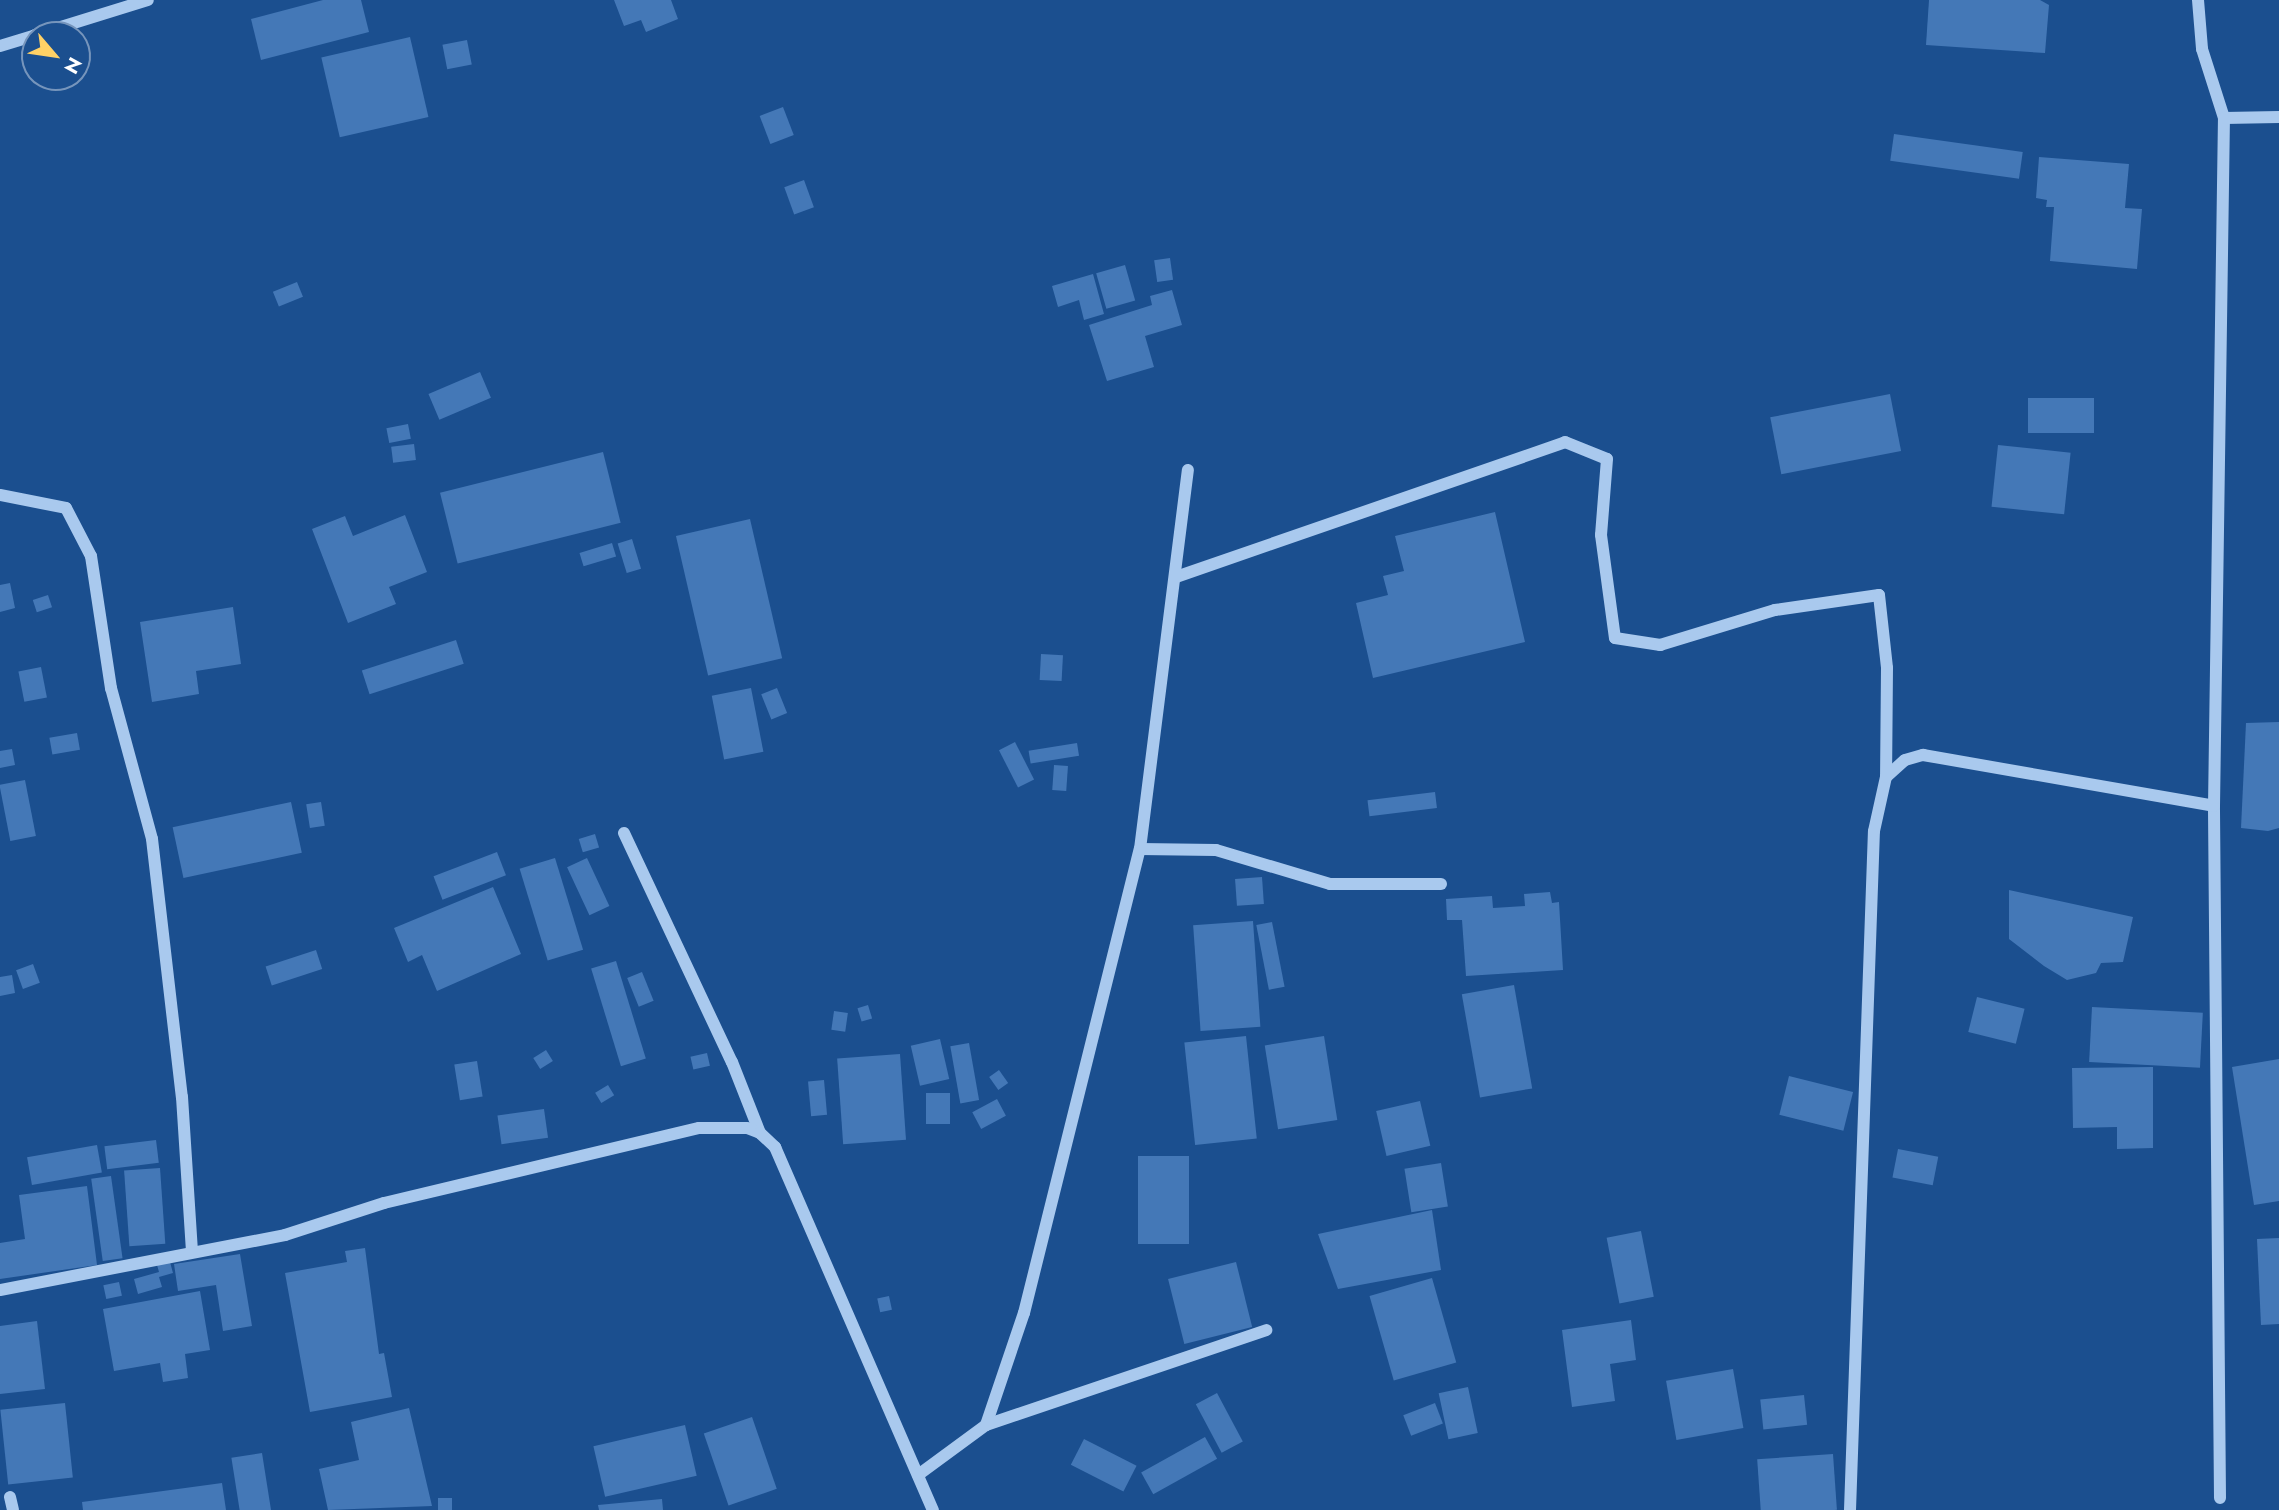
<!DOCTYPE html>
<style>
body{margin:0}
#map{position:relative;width:2279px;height:1510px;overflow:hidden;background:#1b4f8f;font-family:Jost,sans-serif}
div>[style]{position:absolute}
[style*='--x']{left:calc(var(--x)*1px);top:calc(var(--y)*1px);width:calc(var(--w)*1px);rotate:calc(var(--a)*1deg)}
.building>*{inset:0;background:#4478b7;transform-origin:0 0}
.minor>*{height:12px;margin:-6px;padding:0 6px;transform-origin:6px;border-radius:6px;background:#a9c9ee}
span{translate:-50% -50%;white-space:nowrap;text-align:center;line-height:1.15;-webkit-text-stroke:5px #1b4f8f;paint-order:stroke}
.north{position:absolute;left:21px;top:21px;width:70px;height:70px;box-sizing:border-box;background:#1b4f8f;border:2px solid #7695bc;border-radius:50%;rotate:119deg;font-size:19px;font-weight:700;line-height:28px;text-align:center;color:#fff}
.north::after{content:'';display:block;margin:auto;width:24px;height:32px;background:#ffd166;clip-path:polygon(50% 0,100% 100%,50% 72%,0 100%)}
</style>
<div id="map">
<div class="building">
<div style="clip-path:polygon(323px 0,361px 0,369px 32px,261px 60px,251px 19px)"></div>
<div style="clip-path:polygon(614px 0,671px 0,678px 19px,646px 32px,641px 20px,624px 26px)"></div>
<div style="clip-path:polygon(1929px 0,2040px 0,2049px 5px,2045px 53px,1926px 45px)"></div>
<div style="left:410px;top:37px;width:82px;height:91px;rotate:77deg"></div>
<div style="left:467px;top:40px;width:25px;height:25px;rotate:79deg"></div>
<div style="left:783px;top:107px;width:30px;height:25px;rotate:69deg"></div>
<div style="left:1894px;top:134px;width:130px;height:27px;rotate:8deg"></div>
<div style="clip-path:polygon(2039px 157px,2129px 164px,2125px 208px,2142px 209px,2137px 269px,2050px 261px,2054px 207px,2046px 207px,2047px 200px,2036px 198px)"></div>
<div style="left:804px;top:180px;width:29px;height:21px;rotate:70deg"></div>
<div style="left:1170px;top:258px;width:22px;height:16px;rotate:82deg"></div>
<div style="left:1125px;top:265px;width:37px;height:30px;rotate:74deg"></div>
<div style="clip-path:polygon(1093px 274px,1104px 314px,1084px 320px,1079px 300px,1058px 307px,1052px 286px)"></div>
<div style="left:297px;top:282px;width:16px;height:26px;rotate:68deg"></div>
<div style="clip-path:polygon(1172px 290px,1182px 325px,1145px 336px,1154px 367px,1107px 381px,1089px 325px,1152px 305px,1150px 296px)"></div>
<div style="left:480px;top:372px;width:28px;height:56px;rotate:67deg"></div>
<div style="left:1890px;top:394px;width:58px;height:122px;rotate:79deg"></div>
<div style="left:2094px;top:398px;width:35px;height:66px;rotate:90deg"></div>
<div style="left:408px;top:424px;width:15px;height:22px;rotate:79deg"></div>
<div style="left:414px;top:444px;width:16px;height:23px;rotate:83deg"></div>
<div style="left:1998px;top:445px;width:73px;height:62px;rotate:6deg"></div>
<div style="left:603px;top:452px;width:73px;height:168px;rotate:76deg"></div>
<div style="clip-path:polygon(1495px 512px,1525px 642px,1373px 678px,1356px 603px,1388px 595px,1383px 576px,1404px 571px,1395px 536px)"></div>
<div style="clip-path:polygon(405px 515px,427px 572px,389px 587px,396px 604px,348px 623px,312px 529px,345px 516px,353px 536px)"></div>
<div style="left:750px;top:519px;width:143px;height:76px;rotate:77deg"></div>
<div style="left:632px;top:539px;width:31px;height:15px;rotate:73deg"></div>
<div style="left:612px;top:543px;width:14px;height:34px;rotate:73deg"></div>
<div style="clip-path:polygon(10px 583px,15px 608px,0 612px,0 585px)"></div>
<div style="left:48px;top:595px;width:13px;height:16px;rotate:72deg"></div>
<div style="clip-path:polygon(233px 607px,241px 664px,196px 671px,199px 694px,152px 702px,140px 622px)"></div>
<div style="left:456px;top:640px;width:25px;height:99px;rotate:72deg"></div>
<div style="left:1041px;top:654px;width:22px;height:26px;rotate:3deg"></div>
<div style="left:41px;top:667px;width:31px;height:23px;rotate:79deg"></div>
<div style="left:751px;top:688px;width:65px;height:40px;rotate:79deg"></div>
<div style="left:777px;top:688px;width:27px;height:17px;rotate:68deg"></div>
<div style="clip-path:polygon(2279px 722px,2279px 828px,2268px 831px,2241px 828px,2246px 723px)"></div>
<div style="left:77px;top:733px;width:17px;height:28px;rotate:80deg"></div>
<div style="left:1015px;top:742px;width:42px;height:18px;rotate:63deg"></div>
<div style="left:1077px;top:743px;width:13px;height:49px;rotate:81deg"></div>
<div style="clip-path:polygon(12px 749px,15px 765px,0 768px,0 751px)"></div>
<div style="left:1054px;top:765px;width:14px;height:25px;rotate:4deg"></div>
<div style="left:25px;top:780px;width:57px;height:26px;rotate:79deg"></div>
<div style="left:1435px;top:792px;width:16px;height:68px;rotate:83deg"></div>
<div style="left:291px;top:802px;width:52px;height:121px;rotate:78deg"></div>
<div style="left:321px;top:802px;width:24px;height:15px;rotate:81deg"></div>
<div style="left:595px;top:834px;width:14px;height:17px;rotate:73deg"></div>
<div style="left:497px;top:852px;width:25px;height:68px;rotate:69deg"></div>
<div style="left:555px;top:858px;width:96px;height:37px;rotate:73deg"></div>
<div style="left:587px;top:858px;width:53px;height:22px;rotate:65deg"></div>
<div style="left:1262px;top:877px;width:27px;height:27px;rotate:86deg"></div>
<div style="clip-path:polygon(493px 887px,521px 954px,437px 991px,422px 955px,408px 962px,394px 928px)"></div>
<div style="clip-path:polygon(2009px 890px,2133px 917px,2123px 962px,2101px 963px,2096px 973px,2067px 980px,2044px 966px,2009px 939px)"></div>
<div style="clip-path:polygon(1550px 892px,1552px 903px,1559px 902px,1563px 970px,1466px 976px,1462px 920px,1447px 920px,1446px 899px,1492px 896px,1493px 908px,1525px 906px,1524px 894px)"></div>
<div style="left:1253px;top:921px;width:106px;height:60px;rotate:86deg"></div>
<div style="left:1272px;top:922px;width:66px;height:16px;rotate:79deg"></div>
<div style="left:316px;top:950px;width:20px;height:53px;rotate:72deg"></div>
<div style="left:616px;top:961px;width:102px;height:26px;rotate:73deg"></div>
<div style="left:33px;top:964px;width:20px;height:18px;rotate:70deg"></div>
<div style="left:642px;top:972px;width:31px;height:16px;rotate:68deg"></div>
<div style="clip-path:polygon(12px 975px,15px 993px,0 996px,0 977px)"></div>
<div style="left:1514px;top:985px;width:105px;height:53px;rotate:80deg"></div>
<div style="left:1977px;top:997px;width:49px;height:36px;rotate:14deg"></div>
<div style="left:868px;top:1005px;width:14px;height:11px;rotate:73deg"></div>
<div style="left:2092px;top:1007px;width:111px;height:55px;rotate:3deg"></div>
<div style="left:834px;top:1011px;width:14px;height:19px;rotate:8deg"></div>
<div style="left:1246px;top:1036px;width:103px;height:62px;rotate:84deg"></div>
<div style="left:1324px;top:1036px;width:85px;height:60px;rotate:81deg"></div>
<div style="left:940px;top:1039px;width:41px;height:30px;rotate:77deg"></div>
<div style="left:969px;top:1043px;width:58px;height:19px;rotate:80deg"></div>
<div style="left:546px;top:1050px;width:13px;height:15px;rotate:58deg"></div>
<div style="left:707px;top:1053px;width:13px;height:17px;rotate:77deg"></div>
<div style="left:900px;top:1054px;width:86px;height:63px;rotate:86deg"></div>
<div style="clip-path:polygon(2279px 1059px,2279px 1201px,2254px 1205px,2232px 1067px)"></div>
<div style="left:477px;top:1061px;width:36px;height:23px;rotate:81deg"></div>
<div style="clip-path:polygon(2153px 1067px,2153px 1148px,2117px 1149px,2117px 1127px,2073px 1128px,2072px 1068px)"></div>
<div style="left:999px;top:1070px;width:16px;height:12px;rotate:55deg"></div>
<div style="left:1789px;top:1076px;width:66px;height:40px;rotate:14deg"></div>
<div style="left:824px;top:1080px;width:35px;height:16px;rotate:85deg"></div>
<div style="left:608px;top:1085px;width:12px;height:15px;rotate:59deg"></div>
<div style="left:926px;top:1093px;width:24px;height:31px"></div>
<div style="left:997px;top:1099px;width:19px;height:28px;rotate:62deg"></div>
<div style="left:1420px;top:1101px;width:46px;height:45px;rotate:77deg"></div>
<div style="left:544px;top:1109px;width:29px;height:47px;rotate:82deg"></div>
<div style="left:156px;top:1140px;width:23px;height:52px;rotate:83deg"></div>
<div style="left:97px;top:1145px;width:28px;height:71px;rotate:80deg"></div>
<div style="left:1898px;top:1149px;width:41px;height:29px;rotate:11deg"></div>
<div style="left:1138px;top:1156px;width:51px;height:88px"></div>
<div style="left:1441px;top:1163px;width:44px;height:37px;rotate:81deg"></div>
<div style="left:160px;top:1168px;width:76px;height:36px;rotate:86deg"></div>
<div style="left:111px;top:1176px;width:83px;height:20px;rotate:82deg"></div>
<div style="clip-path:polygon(87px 1186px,97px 1265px,0 1279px,0 1243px,25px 1239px,19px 1195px)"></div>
<div style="clip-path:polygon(1432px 1210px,1441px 1270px,1338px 1289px,1318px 1234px)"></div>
<div style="left:1641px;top:1231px;width:67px;height:35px;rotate:79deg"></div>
<div style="clip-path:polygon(2279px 1238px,2279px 1324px,2261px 1325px,2257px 1239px)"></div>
<div style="clip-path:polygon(365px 1248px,379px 1354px,384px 1353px,392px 1397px,310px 1412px,285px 1273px,347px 1262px,345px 1251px)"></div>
<div style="clip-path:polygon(240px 1254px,252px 1326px,223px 1331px,216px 1285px,178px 1291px,174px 1264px)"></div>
<div style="clip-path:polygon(170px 1262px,173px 1273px,159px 1277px,162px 1287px,138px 1294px,134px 1279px,159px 1272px,157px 1265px)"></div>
<div style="left:1236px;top:1262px;width:67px;height:70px;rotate:76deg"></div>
<div style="left:1432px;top:1278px;width:88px;height:65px;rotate:74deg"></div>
<div style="left:119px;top:1282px;width:14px;height:16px;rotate:78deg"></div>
<div style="clip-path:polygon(200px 1291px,210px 1350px,185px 1354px,188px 1378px,163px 1382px,160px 1363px,114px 1371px,103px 1309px)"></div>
<div style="left:889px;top:1296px;width:14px;height:12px;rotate:78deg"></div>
<div style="clip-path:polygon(1631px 1320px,1636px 1360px,1610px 1364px,1615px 1401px,1572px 1407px,1562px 1330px)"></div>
<div style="clip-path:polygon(37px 1321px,45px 1389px,0 1394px,0 1326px)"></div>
<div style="left:1733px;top:1369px;width:60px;height:68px;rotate:80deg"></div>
<div style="left:1468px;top:1387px;width:47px;height:30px;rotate:78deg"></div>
<div style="left:1217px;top:1393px;width:55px;height:24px;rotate:62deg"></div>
<div style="left:1804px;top:1395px;width:30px;height:44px;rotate:84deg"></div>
<div style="left:65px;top:1403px;width:75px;height:65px;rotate:84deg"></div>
<div style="left:1435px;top:1403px;width:22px;height:34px;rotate:69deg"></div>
<div style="clip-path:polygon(409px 1408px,432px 1506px,328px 1510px,319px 1469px,359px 1460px,351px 1422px)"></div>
<div style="left:752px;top:1417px;width:76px;height:51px;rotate:71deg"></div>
<div style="left:685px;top:1425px;width:52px;height:94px;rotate:77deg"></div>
<div style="left:1205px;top:1437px;width:25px;height:73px;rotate:61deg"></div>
<div style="left:1084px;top:1439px;width:59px;height:29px;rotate:27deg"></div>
<div style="left:262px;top:1453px;width:58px;height:31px;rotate:81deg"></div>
<div style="left:1833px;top:1454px;width:56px;height:76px;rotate:86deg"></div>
<div style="clip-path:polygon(222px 1483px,226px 1510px,83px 1510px,82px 1502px)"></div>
<div style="left:438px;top:1498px;width:14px;height:12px"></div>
<div style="clip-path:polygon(662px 1499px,663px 1510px,599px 1510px,598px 1505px)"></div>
</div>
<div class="minor">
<div style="--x:2198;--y:0;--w:49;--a:85.3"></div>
<div style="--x:2202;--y:49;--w:72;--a:72.3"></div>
<div style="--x:35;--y:35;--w:118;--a:-17.2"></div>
<div style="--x:0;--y:46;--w:37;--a:-17"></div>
<div style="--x:0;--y:495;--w:67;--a:11.1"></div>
<div style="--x:66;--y:508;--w:54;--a:62.5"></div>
<div style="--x:91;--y:556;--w:134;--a:81.4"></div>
<div style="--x:111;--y:688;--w:156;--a:74.8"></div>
<div style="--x:152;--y:839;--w:260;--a:83.4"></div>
<div style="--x:182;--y:1097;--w:154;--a:86.3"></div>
<div style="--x:1176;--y:577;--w:412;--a:-19.1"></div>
<div style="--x:1565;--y:442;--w:45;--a:22"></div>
<div style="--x:1607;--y:459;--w:76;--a:94.5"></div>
<div style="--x:1601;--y:535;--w:104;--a:82.3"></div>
<div style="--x:1615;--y:638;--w:46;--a:8.8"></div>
<div style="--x:1660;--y:645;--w:120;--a:-16.9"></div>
<div style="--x:1775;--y:610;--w:105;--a:-8.2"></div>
<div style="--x:1879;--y:595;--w:73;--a:83.7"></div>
<div style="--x:1887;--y:668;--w:109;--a:90.5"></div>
<div style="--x:624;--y:833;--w:253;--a:64.8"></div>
<div style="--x:732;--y:1062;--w:76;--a:68.5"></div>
<div style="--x:1140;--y:849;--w:76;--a:0.8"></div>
<div style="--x:1216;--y:850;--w:119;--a:16.6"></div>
<div style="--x:1330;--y:884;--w:111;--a:0"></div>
<div style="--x:0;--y:1290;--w:290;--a:-10.9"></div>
<div style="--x:285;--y:1235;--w:104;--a:-17.9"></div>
<div style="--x:384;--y:1203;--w:324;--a:-13.4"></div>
<div style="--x:699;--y:1128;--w:48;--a:0"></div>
<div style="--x:747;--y:1128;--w:14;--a:21"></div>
<div style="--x:760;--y:1133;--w:21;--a:43"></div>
<div style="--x:775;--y:1147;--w:396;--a:66.5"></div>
<div style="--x:986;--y:1425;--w:118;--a:-71.3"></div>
<div style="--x:1024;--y:1313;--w:478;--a:-76"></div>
<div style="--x:1140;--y:849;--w:382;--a:-82.8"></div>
<div style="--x:918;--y:1475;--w:84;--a:-36.3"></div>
<div style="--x:986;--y:1425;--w:296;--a:-18.7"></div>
<div style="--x:10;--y:1497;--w:13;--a:77"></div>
<div style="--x:2220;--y:1498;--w:692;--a:-90.5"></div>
<div style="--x:2214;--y:806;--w:688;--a:-89.17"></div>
<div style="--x:2224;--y:118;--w:55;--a:-1"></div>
<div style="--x:1850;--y:1510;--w:679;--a:-87.98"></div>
<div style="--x:1874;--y:831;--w:55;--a:-77.5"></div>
<div style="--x:1886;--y:777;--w:25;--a:-42"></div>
<div style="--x:1905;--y:760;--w:19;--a:-16"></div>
<div style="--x:1923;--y:755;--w:295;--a:9.9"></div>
</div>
<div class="north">N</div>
</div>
